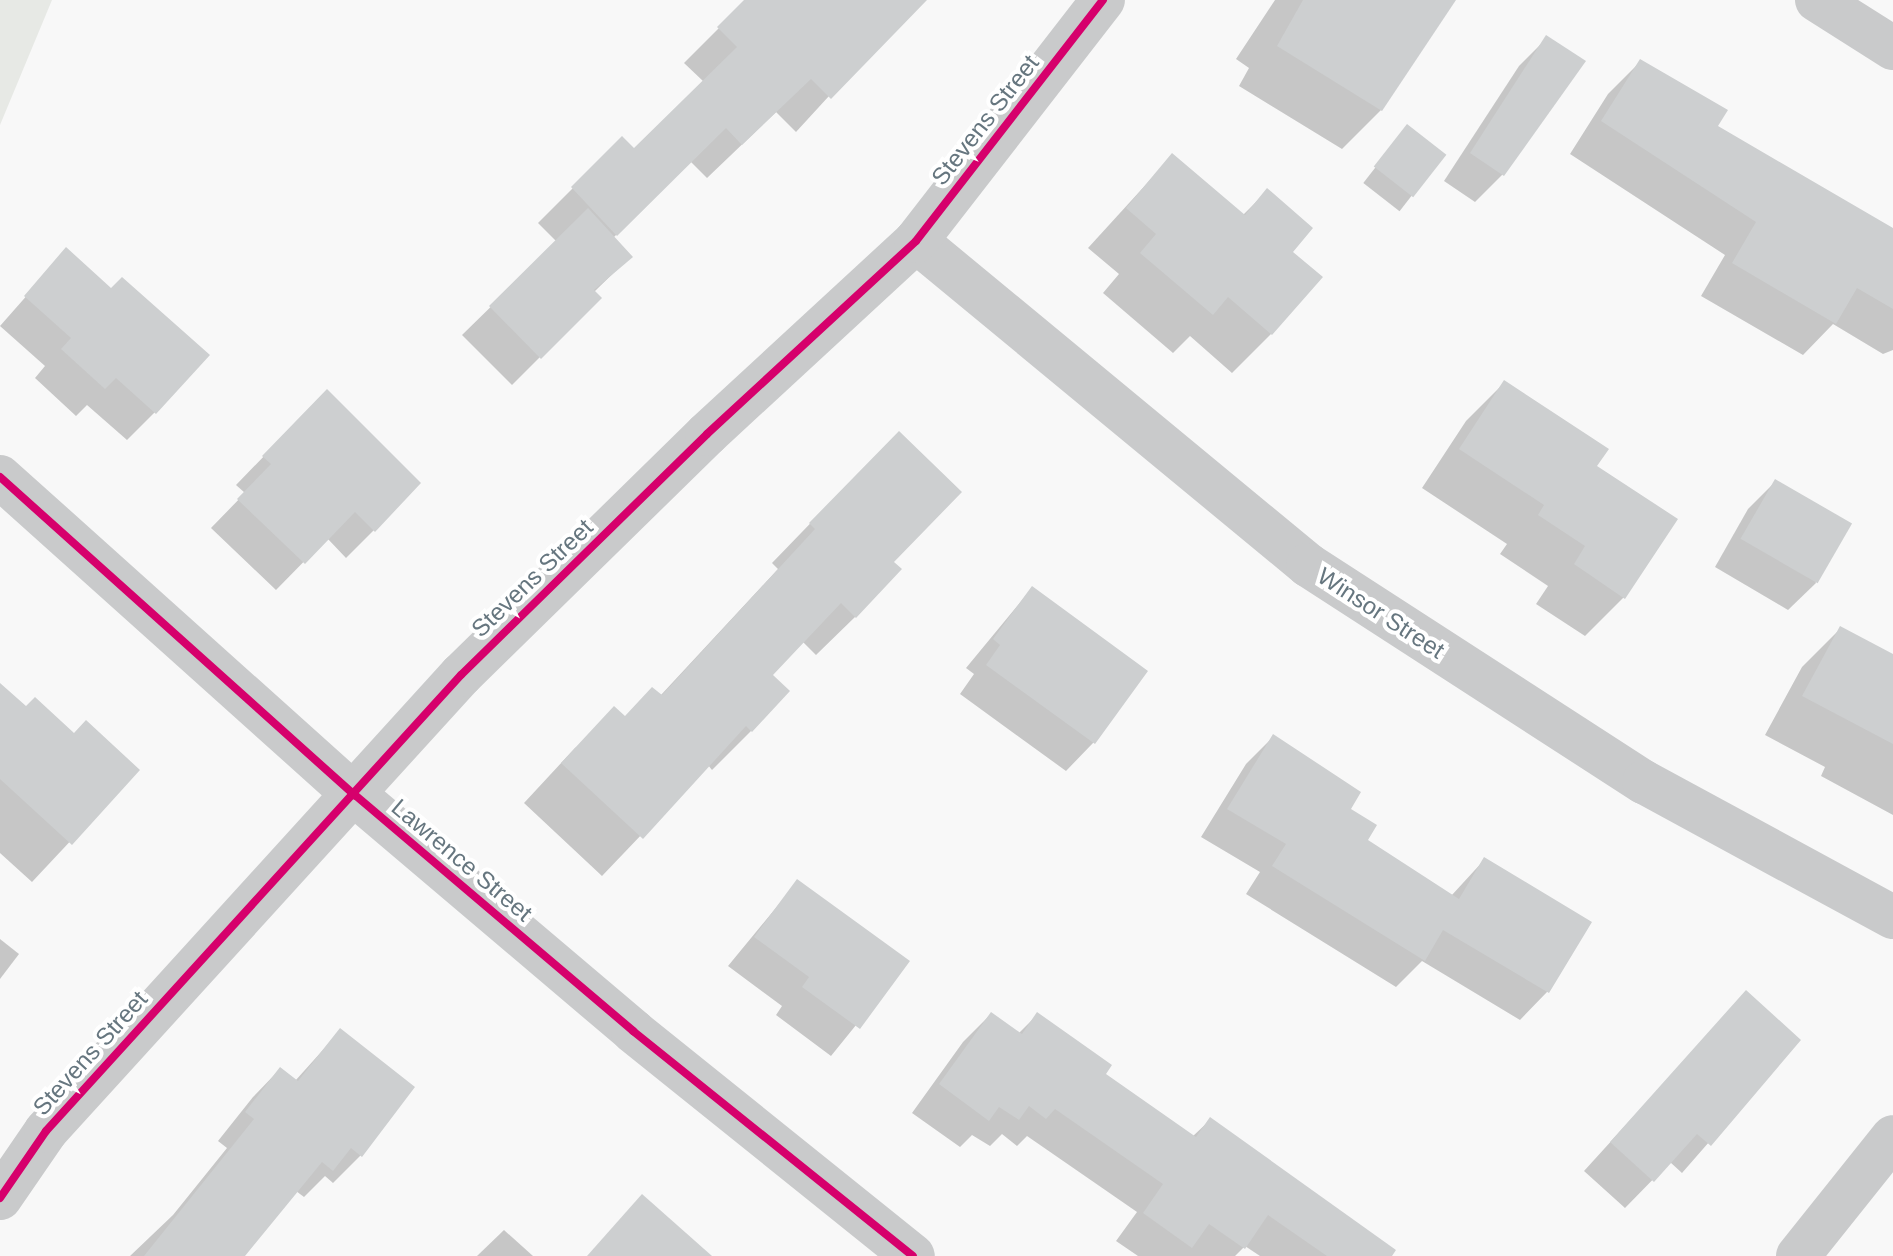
<!DOCTYPE html>
<style>
body{margin:0}
#map{position:relative;width:1893px;height:1256px;overflow:hidden;background:#f8f8f8;font-family:Helvetica,sans-serif}
div>[style]{position:absolute}
[style*='--x']{left:calc(var(--x)*1px);top:calc(var(--y)*1px);width:calc(var(--w)*1px);rotate:calc(var(--a)*1deg)}
.green>*{inset:0;background:#e7e9e5}
.shadow>*{inset:0;background:#0003;transform-origin:0 0}
.building>*{inset:0;background:#cdcfd0;transform-origin:0 0}
.minor>*{height:44px;margin:-22px;padding:0 22px;transform-origin:22px;border-radius:22px;background:#c9cacb}
.cycleway>*{height:8px;margin:-4px;padding:0 4px;transform-origin:4px;border-radius:4px;background:#d6006c}
span{translate:-50% -50%;white-space:nowrap;text-align:center;line-height:1.15;-webkit-text-stroke:8px #fff;paint-order:stroke}
.street-label{font-size:24px;color:#66767f}
</style>
<div id="map">
<div class="green">
<div style="clip-path:polygon(0 0,52px 0,0 125px)"></div>
</div>
<div class="shadow">
<div style="clip-path:polygon(747px 0,917px 0,796px 132px,776px 112px,707px 178px,690px 161px,613px 238px,630px 257px,594px 292px,599px 298px,512px 385px,462px 335px,557px 242px,538px 223px,622px 139px,634px 151px,704px 82px,684px 63px)"></div>
<div style="clip-path:polygon(1275px 0,1453px 0,1381px 110px,1342px 149px,1239px 86px,1249px 68px,1236px 59px)"></div>
<div style="clip-path:polygon(1547px 38px,1503px 174px,1475px 202px,1444px 181px,1519px 66px)"></div>
<div style="clip-path:polygon(1641px 61px,1715px 126px,1893px 230px,1893px 350px,1883px 354px,1833px 324px,1803px 355px,1701px 296px,1725px 255px,1570px 154px,1608px 94px)"></div>
<div style="left:1407px;top:127px;width:46px;height:71px;rotate:38deg"></div>
<div style="clip-path:polygon(1172px 156px,1242px 216px,1267px 191px,1290px 252px,1271px 334px,1232px 373px,1190px 336px,1173px 353px,1103px 293px,1119px 274px,1088px 248px)"></div>
<div style="clip-path:polygon(67px 250px,155px 412px,127px 440px,87px 405px,76px 416px,35px 378px,45px 366px,0 326px)"></div>
<div style="clip-path:polygon(1505px 382px,1594px 467px,1624px 597px,1585px 636px,1536px 604px,1548px 586px,1500px 554px,1507px 544px,1422px 488px,1466px 421px)"></div>
<div style="clip-path:polygon(299px 420px,374px 530px,346px 558px,327px 538px,276px 590px,211px 528px,245px 493px,236px 485px)"></div>
<div style="clip-path:polygon(860px 472px,891px 562px,855px 617px,816px 655px,802px 641px,770px 675px,751px 731px,712px 770px,708px 765px,602px 876px,524px 803px,575px 748px,660px 696px,778px 569px,772px 563px)"></div>
<div style="clip-path:polygon(1776px 481px,1816px 583px,1788px 610px,1715px 567px,1748px 509px)"></div>
<div style="clip-path:polygon(1032px 588px,1146px 671px,1093px 743px,1066px 771px,960px 694px,974px 674px,966px 668px)"></div>
<div style="clip-path:polygon(1841px 628px,1893px 656px,1893px 815px,1821px 776px,1825px 767px,1765px 735px,1802px 667px)"></div>
<div style="clip-path:polygon(0 685px,26px 709px,137px 770px,32px 882px,0 853px)"></div>
<div style="clip-path:polygon(1273px 737px,1348px 810px,1365px 841px,1451px 896px,1485px 859px,1589px 922px,1547px 992px,1520px 1020px,1422px 961px,1396px 987px,1246px 894px,1260px 872px,1201px 837px,1246px 764px)"></div>
<div style="clip-path:polygon(798px 881px,907px 962px,831px 1056px,776px 1015px,782px 1006px,728px 966px)"></div>
<div style="clip-path:polygon(0 939px,19px 954px,0 979px)"></div>
<div style="clip-path:polygon(1746px 993px,1798px 1040px,1682px 1173px,1670px 1162px,1625px 1208px,1584px 1171px)"></div>
<div style="clip-path:polygon(991px 1014px,1018px 1034px,1037px 1015px,1103px 1075px,1192px 1137px,1210px 1120px,1389px 1256px,1260px 1256px,1245px 1246px,1235px 1256px,1138px 1256px,1116px 1241px,1137px 1212px,1027px 1136px,1017px 1146px,1002px 1134px,990px 1146px,972px 1135px,960px 1147px,912px 1113px,963px 1042px)"></div>
<div style="clip-path:polygon(340px 1031px,361px 1155px,333px 1183px,325px 1176px,304px 1197px,296px 1191px,242px 1256px,130px 1256px,173px 1215px,227px 1148px,218px 1141px,253px 1097px,280px 1069px,295px 1081px)"></div>
<div style="clip-path:polygon(504px 1230px,533px 1256px,477px 1256px)"></div>
</div>
<div class="building">
<div style="clip-path:polygon(744px 0,927px 0,831px 99px,811px 79px,742px 145px,726px 128px,617px 236px,571px 187px,622px 136px,634px 148px,737px 47px,717px 27px)"></div>
<div style="clip-path:polygon(1303px 0,1456px 0,1382px 111px,1277px 46px)"></div>
<div style="clip-path:polygon(1546px 35px,1586px 61px,1504px 176px,1470px 153px)"></div>
<div style="clip-path:polygon(1640px 59px,1728px 110px,1718px 126px,1893px 228px,1893px 309px,1857px 288px,1836px 324px,1732px 263px,1756px 222px,1601px 121px)"></div>
<div style="left:1407px;top:124px;width:50px;height:54px;rotate:38deg"></div>
<div style="clip-path:polygon(1172px 153px,1245px 215px,1267px 188px,1313px 228px,1293px 252px,1323px 277px,1272px 335px,1228px 297px,1213px 315px,1140px 253px,1156px 234px,1126px 208px)"></div>
<div style="clip-path:polygon(588px 208px,633px 257px,594px 290px,602px 298px,541px 359px,489px 306px)"></div>
<div style="clip-path:polygon(66px 247px,111px 288px,122px 277px,210px 355px,156px 414px,116px 378px,105px 389px,61px 349px,71px 338px,24px 296px)"></div>
<div style="clip-path:polygon(1504px 380px,1609px 449px,1597px 466px,1678px 519px,1625px 599px,1574px 564px,1585px 546px,1538px 515px,1544px 505px,1459px 449px)"></div>
<div style="clip-path:polygon(327px 389px,421px 483px,375px 532px,355px 512px,305px 564px,237px 499px,271px 464px,262px 456px)"></div>
<div style="clip-path:polygon(899px 431px,962px 492px,894px 562px,902px 569px,856px 618px,841px 603px,773px 675px,790px 691px,752px 732px,746px 726px,643px 839px,561px 763px,614px 706px,625px 716px,652px 687px,662px 695px,815px 529px,809px 523px)"></div>
<div style="left:1775px;top:479px;width:89px;height:69px;rotate:30deg"></div>
<div style="clip-path:polygon(1032px 586px,1148px 671px,1095px 744px,986px 665px,1000px 645px,993px 639px)"></div>
<div style="clip-path:polygon(1840px 626px,1893px 654px,1893px 744px,1802px 696px)"></div>
<div style="clip-path:polygon(0 683px,26px 706px,35px 697px,74px 733px,86px 720px,140px 770px,72px 845px,0 779px)"></div>
<div style="clip-path:polygon(1273px 734px,1361px 792px,1351px 809px,1377px 825px,1368px 840px,1459px 899px,1484px 857px,1592px 922px,1549px 993px,1443px 930px,1425px 961px,1272px 866px,1286px 844px,1227px 809px)"></div>
<div style="clip-path:polygon(797px 879px,910px 961px,860px 1029px,802px 987px,809px 977px,754px 937px)"></div>
<div style="clip-path:polygon(1746px 990px,1801px 1040px,1711px 1146px,1697px 1134px,1654px 1182px,1610px 1142px)"></div>
<div style="clip-path:polygon(991px 1012px,1022px 1034px,1037px 1012px,1112px 1065px,1106px 1074px,1196px 1137px,1210px 1117px,1396px 1250px,1392px 1256px,1327px 1256px,1268px 1215px,1245px 1249px,1209px 1224px,1192px 1248px,1143px 1213px,1163px 1184px,1055px 1109px,1046px 1119px,1029px 1106px,1019px 1120px,999px 1107px,989px 1121px,939px 1084px)"></div>
<div style="clip-path:polygon(340px 1028px,415px 1087px,362px 1157px,351px 1148px,333px 1171px,322px 1162px,245px 1256px,144px 1256px,254px 1119px,245px 1112px,280px 1067px,298px 1081px)"></div>
<div style="clip-path:polygon(642px 1194px,712px 1256px,587px 1256px)"></div>
</div>
<div class="minor">
<div style="--x:1817;--y:0;--w:90;--a:32.3"></div>
<div style="--x:916;--y:241;--w:509;--a:39.57"></div>
<div style="--x:1308;--y:565;--w:400;--a:32.9"></div>
<div style="--x:1644;--y:782;--w:283;--a:28.5"></div>
<div style="--x:0;--y:477;--w:477;--a:41.9"></div>
<div style="--x:355;--y:795;--w:365;--a:40.3"></div>
<div style="--x:633;--y:1031;--w:359;--a:38.8"></div>
<div style="--x:0;--y:1198;--w:81;--a:-55.5"></div>
<div style="--x:46;--y:1131;--w:617;--a:-47.7"></div>
<div style="--x:461;--y:675;--w:344;--a:-44.4"></div>
<div style="--x:707;--y:434;--w:284;--a:-42.7"></div>
<div style="--x:916;--y:241;--w:305;--a:-52.2"></div>
<div style="--x:1798;--y:1256;--w:152;--a:-51.4"></div>
</div>
<div class="cycleway">
<div style="--x:0;--y:477;--w:477;--a:41.9"></div>
<div style="--x:355;--y:795;--w:365;--a:40.3"></div>
<div style="--x:633;--y:1031;--w:359;--a:38.8"></div>
<div style="--x:0;--y:1198;--w:81;--a:-55.5"></div>
<div style="--x:46;--y:1131;--w:617;--a:-47.7"></div>
<div style="--x:461;--y:675;--w:344;--a:-44.4"></div>
<div style="--x:707;--y:434;--w:284;--a:-42.7"></div>
<div style="--x:916;--y:241;--w:305;--a:-52.2"></div>
</div>
<div class="street-label">
<span style="left:985px;top:120px;rotate:-52deg">Stevens Street</span>
<span style="left:532px;top:578px;rotate:-44deg">Stevens Street</span>
<span style="left:1381px;top:613px;rotate:33deg">Winsor Street</span>
<span style="left:462px;top:860px;rotate:40deg">Lawrence Street</span>
<span style="left:90px;top:1053px;rotate:-48deg">Stevens Street</span>
</div>
</div>
